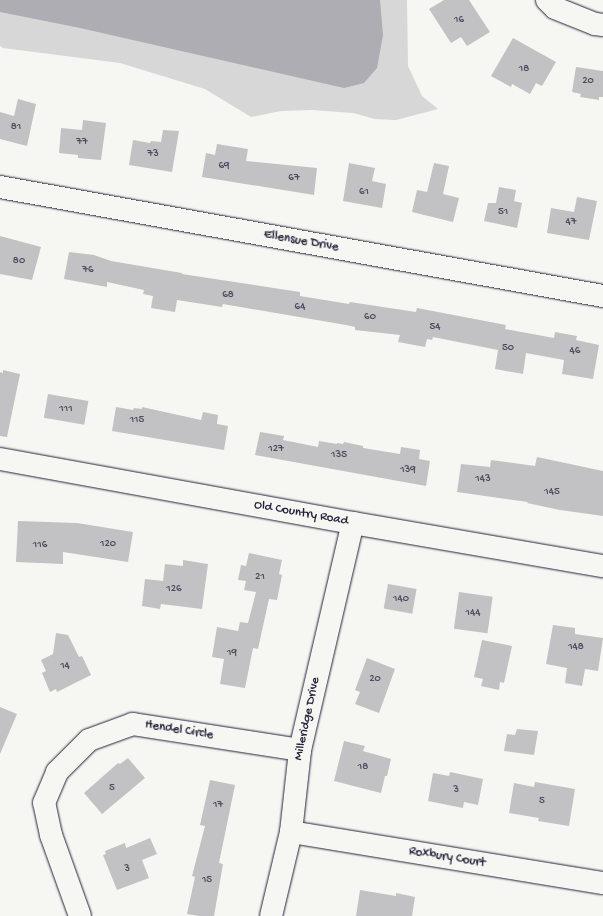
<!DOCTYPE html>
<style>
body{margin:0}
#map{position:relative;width:603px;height:916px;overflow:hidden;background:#f6f6f2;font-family:"Gochi Hand",sans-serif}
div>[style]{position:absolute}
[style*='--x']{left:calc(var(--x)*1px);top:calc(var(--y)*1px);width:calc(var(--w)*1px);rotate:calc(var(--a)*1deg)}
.green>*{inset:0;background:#d7d7d7}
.water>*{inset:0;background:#adadb3}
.building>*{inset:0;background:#c2c2c4;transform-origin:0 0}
.roads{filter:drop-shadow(0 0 1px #22223b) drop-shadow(0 0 1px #22223b)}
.minor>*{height:22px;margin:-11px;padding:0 11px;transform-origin:11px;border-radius:11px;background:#f6f6f2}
span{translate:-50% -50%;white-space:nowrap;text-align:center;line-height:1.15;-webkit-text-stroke:4px #f6f6f2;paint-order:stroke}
.number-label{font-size:11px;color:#4a4a5d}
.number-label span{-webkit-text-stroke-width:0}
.street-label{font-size:13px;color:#22223b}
</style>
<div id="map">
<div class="green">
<div style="clip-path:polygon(0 0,407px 0,408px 66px,422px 96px,438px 109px,396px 120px,375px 119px,353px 113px,312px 110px,281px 111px,251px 117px,205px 89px,120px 63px,3px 48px,0 46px)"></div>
</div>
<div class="water">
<div style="clip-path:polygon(0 0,380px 0,383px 35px,377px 68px,364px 83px,344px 88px,80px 28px,0 12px)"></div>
</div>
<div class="building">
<div style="clip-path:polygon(444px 0,469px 0,490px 32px,467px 46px,461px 37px,451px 43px,429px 9px)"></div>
<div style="clip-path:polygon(513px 38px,556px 62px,542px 86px,536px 83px,530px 94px,512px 84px,511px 87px,491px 76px)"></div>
<div style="clip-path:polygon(576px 67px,603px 71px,603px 97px,599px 97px,599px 100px,580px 97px,581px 94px,572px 92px)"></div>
<div style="clip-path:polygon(18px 99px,36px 104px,27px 146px,0 139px,0 112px,14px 116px)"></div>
<div style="clip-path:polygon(83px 120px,106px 123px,101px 160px,78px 158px,78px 155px,59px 153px,61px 128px,82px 130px)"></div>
<div style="clip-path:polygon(163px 130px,179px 131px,172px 172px,129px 165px,133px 140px,150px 143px,151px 141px,161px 142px)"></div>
<div style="clip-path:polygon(217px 144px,248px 149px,246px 161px,317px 168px,314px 195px,202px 177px,206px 153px,215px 155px)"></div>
<div style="clip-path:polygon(349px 163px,375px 168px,372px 181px,386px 184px,382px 208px,343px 201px)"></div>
<div style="clip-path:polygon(434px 163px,449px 166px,443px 194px,459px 198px,453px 222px,412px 212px,417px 190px,427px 192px)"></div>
<div style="clip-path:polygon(499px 187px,516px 190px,514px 201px,522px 203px,517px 228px,484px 221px,488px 203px,496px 203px)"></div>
<div style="clip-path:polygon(577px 197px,597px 201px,589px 240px,547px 233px,551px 208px,574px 212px)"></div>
<div style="clip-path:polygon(0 236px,41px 247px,32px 280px,0 274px)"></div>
<div style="clip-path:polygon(69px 252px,94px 255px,111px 261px,182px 273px,182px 274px,300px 292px,300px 296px,349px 304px,350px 302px,416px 312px,417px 308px,506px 325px,505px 329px,554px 338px,555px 332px,577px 336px,576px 340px,599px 345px,593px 379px,562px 374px,564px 360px,526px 353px,523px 374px,495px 369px,498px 350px,433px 337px,432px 340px,427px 339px,425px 347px,398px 342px,400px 335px,355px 330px,355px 327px,346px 325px,223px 304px,222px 307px,177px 300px,175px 312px,151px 308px,153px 296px,143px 294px,144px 290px,107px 282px,107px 287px,64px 279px)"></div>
<div style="clip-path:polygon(3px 370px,20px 374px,7px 437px,0 436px,0 372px,3px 373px)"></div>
<div style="left:48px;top:394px;width:41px;height:24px;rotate:10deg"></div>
<div style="clip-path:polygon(116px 407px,133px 410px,134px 408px,142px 409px,142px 407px,201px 420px,203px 412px,218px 415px,217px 424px,228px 426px,224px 450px,112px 431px)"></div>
<div style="clip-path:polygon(260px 432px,284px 436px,283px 440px,318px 447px,319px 441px,337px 444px,337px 443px,343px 444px,344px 442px,363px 446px,363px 448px,400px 454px,401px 447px,420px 450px,419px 459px,430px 461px,426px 486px,255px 455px)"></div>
<div style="clip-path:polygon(537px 457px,603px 471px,603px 516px,560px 510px,527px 503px,528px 502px,457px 492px,461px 464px,490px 467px,491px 460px,535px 466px)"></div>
<div style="clip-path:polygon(18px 521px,77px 523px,133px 532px,128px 562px,63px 552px,63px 564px,16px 562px)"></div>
<div style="clip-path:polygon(249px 553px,282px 560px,279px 574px,282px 575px,277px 600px,269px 599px,258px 649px,253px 648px,245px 688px,220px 684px,224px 659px,212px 657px,217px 627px,238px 631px,240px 622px,248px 623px,256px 592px,244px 590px,246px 581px,238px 580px,241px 565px,246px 566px)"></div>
<div style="clip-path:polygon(183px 560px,208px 564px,202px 609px,161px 604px,160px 609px,142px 606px,145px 579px,163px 581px,165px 564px,183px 566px)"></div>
<div style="left:388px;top:584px;width:29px;height:25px;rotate:10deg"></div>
<div style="left:459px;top:592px;width:34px;height:37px;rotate:8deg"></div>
<div style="clip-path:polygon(553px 625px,575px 628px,575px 634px,603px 638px,598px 671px,585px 669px,582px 686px,565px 683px,567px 668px,546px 664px)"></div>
<div style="clip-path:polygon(56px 633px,68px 635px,79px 657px,82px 656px,91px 675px,57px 692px,56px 689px,50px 692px,42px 673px,46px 671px,41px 660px,53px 654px)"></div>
<div style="clip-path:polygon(482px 640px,512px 646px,504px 683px,500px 682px,499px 690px,481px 686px,483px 679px,474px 677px)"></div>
<div style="clip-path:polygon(367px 658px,395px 669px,379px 713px,355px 704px,360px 692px,355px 690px)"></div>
<div style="clip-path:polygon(0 707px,17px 714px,0 754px)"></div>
<div style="clip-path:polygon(517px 729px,538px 731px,534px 755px,504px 751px,507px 734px,515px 735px)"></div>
<div style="clip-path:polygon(344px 741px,365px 746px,363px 751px,391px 759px,387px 776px,385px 776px,381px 793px,334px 781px)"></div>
<div style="clip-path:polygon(128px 758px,145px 778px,102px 814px,84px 793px,118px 763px,120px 764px)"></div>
<div style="clip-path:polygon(450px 772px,483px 779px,478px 805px,464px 802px,463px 808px,428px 801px,433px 773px,449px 776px)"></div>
<div style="clip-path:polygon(210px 780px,235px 785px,219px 863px,223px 864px,214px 916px,199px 916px,187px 914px,195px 877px,192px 876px,205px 826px,200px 825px)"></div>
<div style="clip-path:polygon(535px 782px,575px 789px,569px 826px,538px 821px,539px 818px,509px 813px,514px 783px,534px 787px)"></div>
<div style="clip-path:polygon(150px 838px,157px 854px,142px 860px,149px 878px,117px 890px,103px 855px,106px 854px,105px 851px,125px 843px,126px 848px)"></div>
<div style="clip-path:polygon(360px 890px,396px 896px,396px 893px,415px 897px,412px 916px,356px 916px)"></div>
</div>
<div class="roads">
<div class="minor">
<div style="--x:547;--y:0;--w:11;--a:45"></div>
<div style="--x:555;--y:8;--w:43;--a:21.8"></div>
<div style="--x:595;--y:24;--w:8;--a:7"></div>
<div style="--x:0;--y:187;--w:613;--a:10.25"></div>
<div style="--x:0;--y:459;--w:359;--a:10.3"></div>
<div style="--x:353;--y:523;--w:254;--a:9.8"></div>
<div style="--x:291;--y:832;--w:316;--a:9.3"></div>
<div style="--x:80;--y:916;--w:86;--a:-109.7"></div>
<div style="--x:51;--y:835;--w:33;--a:-102"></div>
<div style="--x:44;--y:803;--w:34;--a:-67"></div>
<div style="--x:57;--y:772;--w:45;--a:-45"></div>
<div style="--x:89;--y:740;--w:47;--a:-20"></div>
<div style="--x:133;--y:724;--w:169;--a:8.8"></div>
<div style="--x:271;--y:916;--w:86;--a:-76.6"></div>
<div style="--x:291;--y:832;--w:82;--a:-83.7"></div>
<div style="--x:300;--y:750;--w:233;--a:-76.9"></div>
</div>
</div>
<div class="number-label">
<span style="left:459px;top:20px">16</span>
<span style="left:524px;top:69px">18</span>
<span style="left:588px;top:81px">20</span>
<span style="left:16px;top:127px">81</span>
<span style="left:82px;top:142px">77</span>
<span style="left:153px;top:154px">73</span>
<span style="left:224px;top:166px">69</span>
<span style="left:294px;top:178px">67</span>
<span style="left:364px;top:192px">61</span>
<span style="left:503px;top:212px">51</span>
<span style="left:571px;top:222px">47</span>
<span style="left:19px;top:261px">80</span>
<span style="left:88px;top:270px">76</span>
<span style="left:228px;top:295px">68</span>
<span style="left:300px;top:307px">64</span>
<span style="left:370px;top:317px">60</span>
<span style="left:435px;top:327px">54</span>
<span style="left:508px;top:348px">50</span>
<span style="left:575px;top:351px">46</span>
<span style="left:66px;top:409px">111</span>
<span style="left:137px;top:420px">115</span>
<span style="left:276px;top:449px">127</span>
<span style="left:339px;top:455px">135</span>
<span style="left:408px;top:470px">139</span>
<span style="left:483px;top:479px">143</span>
<span style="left:552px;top:492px">145</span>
<span style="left:108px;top:544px">120</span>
<span style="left:40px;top:545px">116</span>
<span style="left:260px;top:577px">21</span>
<span style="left:174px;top:589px">126</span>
<span style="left:401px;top:599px">140</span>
<span style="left:473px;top:613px">144</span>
<span style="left:576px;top:647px">148</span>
<span style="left:232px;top:653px">19</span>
<span style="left:65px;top:666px">14</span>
<span style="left:375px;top:679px">20</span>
<span style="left:363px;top:767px">18</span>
<span style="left:112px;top:788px">5</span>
<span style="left:456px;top:790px">3</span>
<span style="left:542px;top:801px">5</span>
<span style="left:218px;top:805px">17</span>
<span style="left:127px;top:869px">3</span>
<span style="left:207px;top:880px">15</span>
</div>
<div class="street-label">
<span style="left:301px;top:242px;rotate:10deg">Ellensue Drive</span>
<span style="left:301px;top:514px;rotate:10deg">Old Country Road</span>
<span style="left:308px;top:719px;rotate:-78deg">Milleridge Drive</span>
<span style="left:179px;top:731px;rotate:9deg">Hendel Circle</span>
<span style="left:447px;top:858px;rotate:9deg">Roxbury Court</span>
</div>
</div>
